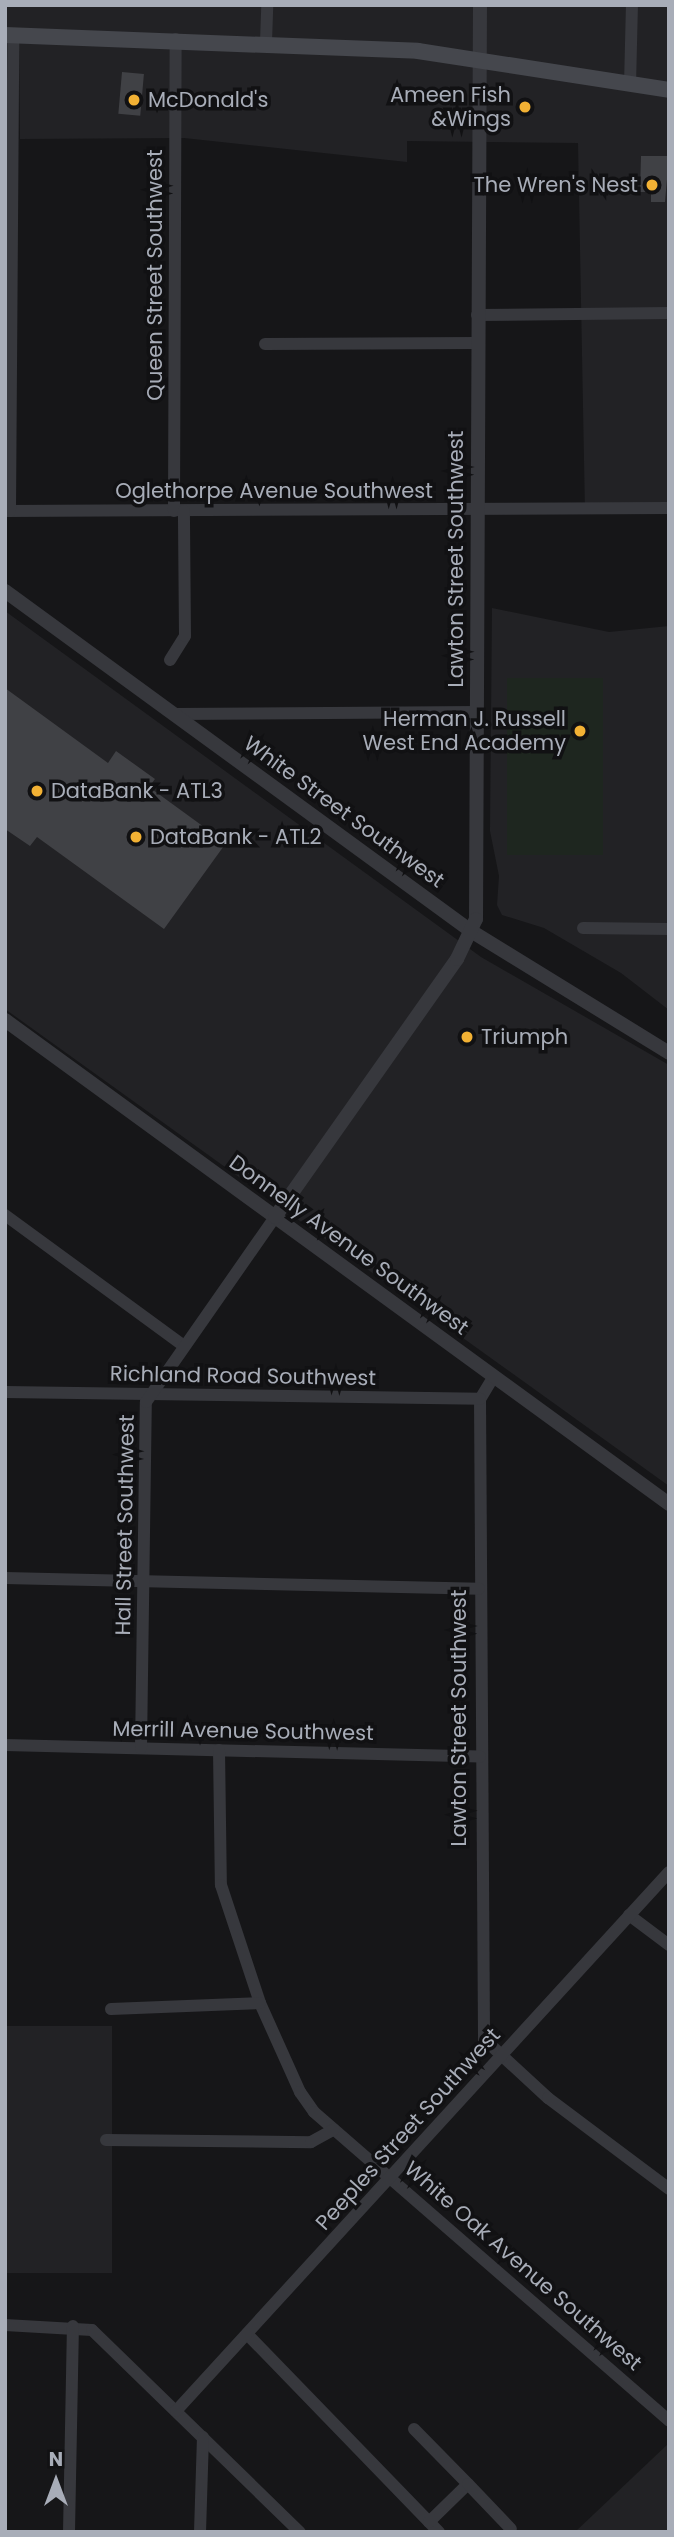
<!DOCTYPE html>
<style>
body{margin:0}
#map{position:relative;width:674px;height:2537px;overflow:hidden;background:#161618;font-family:Poppins,sans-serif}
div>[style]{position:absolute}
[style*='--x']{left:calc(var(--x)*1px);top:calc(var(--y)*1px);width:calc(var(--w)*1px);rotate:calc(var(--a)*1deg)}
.built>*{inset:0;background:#222225;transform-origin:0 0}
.green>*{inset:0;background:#1e261f;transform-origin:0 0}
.building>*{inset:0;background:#404145;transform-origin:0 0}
.minor>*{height:12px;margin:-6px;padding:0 6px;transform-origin:6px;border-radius:6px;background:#37383d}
.tertiary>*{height:14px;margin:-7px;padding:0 7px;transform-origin:7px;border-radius:7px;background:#37383d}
.secondary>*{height:16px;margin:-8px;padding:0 8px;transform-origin:8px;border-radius:8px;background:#45474d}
.tertiary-bridge>*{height:14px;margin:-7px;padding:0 7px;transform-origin:7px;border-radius:7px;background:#37383d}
.dots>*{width:19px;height:19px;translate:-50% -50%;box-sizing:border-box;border:4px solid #111113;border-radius:50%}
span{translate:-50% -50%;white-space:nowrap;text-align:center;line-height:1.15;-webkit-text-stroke:7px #111113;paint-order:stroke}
.poi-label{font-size:21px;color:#a8adb8}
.right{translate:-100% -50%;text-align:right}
.left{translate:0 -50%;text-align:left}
.street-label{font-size:21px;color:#a8adb8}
.frame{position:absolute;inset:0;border:7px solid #a8adb8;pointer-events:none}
.north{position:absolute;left:21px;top:2446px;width:70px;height:70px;-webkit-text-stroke:5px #111113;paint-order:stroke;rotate:0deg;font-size:19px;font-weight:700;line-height:28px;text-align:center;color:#a8adb8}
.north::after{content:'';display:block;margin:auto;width:24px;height:32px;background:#a8adb8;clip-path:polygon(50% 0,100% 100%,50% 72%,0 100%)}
</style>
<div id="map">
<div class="built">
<div style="clip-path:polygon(5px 5px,669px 5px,669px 513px,585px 512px,578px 143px,407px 141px,407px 162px,184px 138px,20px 139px,19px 46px,5px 44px)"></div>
<div style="clip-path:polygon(492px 608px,609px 632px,669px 626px,669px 1010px,621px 973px,544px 928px,502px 915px,497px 905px,499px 876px,490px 831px)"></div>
<div style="clip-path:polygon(5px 611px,481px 957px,669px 1065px,669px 1486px,5px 1009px)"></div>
<div style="left:112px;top:2026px;width:247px;height:107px;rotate:90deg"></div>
<div style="clip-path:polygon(669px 2443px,669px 2532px,575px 2532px)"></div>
</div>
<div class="green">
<div style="left:603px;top:678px;width:177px;height:96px;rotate:90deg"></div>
</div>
<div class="building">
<div style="left:122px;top:72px;width:22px;height:42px;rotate:5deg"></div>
<div style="clip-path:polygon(641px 156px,669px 156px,665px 202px,651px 202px,651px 192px,640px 192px)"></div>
<div style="clip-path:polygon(5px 688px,108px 763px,116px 751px,155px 779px,149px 787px,226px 843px,164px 929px,37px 837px,30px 846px,5px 829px)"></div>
</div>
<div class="minor">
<div style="--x:266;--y:42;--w:37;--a:-88"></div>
<div style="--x:630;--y:85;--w:80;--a:-88.6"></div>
<div style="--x:477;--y:315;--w:192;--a:-0.6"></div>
<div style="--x:265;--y:344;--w:212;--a:-0.3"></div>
<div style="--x:5;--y:511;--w:664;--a:-0.26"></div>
<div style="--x:10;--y:511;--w:476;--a:-89.6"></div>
<div style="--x:174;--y:511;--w:472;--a:-89.8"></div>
<div style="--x:170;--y:660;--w:28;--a:-58"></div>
<div style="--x:185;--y:636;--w:125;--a:-90.5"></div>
<div style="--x:175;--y:714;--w:303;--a:-0.4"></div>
<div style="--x:583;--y:928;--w:86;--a:0.7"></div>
<div style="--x:5;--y:1215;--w:222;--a:36.2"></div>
<div style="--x:494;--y:1376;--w:27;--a:121"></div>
<div style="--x:480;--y:1399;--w:640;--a:89.64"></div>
<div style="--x:484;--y:2039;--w:87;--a:42.7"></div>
<div style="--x:548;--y:2098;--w:151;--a:36.9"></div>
<div style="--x:5;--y:1392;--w:475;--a:0.8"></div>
<div style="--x:5;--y:1578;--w:474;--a:1.3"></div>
<div style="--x:5;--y:1745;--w:475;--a:1.4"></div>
<div style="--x:141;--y:1748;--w:346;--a:-89.2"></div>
<div style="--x:146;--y:1402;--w:226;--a:-55.1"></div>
<div style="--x:219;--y:1750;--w:135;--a:89.2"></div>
<div style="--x:221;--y:1885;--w:124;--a:71.7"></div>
<div style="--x:260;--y:2003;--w:98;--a:65.8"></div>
<div style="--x:300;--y:2092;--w:24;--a:55"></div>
<div style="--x:314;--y:2112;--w:471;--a:41"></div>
<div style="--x:629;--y:1915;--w:50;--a:36.9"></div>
<div style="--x:111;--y:2009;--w:149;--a:-2.3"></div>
<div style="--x:106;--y:2140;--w:205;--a:0.6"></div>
<div style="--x:311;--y:2142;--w:26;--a:-29"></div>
<div style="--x:5;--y:2325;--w:87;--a:3.3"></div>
<div style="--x:92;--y:2330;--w:290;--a:44.2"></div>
<div style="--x:247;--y:2334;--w:276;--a:45.9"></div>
<div style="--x:176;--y:2411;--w:730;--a:-47.55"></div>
<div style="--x:414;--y:2429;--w:77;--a:45.5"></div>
<div style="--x:429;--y:2522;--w:54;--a:-44.3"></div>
<div style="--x:468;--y:2484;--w:62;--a:46.3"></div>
<div style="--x:69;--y:2532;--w:206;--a:-88.9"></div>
<div style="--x:200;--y:2532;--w:95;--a:-88.2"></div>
</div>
<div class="tertiary">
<div style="--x:5;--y:591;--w:577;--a:36.12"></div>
<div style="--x:471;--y:931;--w:233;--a:31.6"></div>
<div style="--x:476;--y:919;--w:914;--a:-89.75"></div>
<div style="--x:5;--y:1020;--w:822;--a:36.09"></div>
<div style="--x:275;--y:1217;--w:316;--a:-54.8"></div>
</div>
<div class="secondary">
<div style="--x:5;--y:35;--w:413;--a:2.2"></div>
<div style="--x:418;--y:51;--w:254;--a:8.8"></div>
</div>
<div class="tertiary-bridge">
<div style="--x:457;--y:959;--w:44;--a:-64.6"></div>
</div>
<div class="dots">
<div style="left:134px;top:100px;background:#f2b134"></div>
<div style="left:525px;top:107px;background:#f2b134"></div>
<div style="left:652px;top:185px;background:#f2b134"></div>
<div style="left:580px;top:731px;background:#f2b134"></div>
<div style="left:37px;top:791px;background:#f2b134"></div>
<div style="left:136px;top:837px;background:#f2b134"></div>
<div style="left:467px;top:1037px;background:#f2b134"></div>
</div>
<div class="poi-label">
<span class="right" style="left:511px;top:107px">Ameen Fish<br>&amp;Wings</span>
<span class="left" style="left:148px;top:100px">McDonald's</span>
<span class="right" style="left:638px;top:185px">The Wren's Nest</span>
<span class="right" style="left:566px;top:731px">Herman J. Russell<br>West End Academy</span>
<span class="left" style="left:51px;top:791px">DataBank - ATL3</span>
<span class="left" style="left:150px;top:837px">DataBank - ATL2</span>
<span class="left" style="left:481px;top:1037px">Triumph</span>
</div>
<div class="street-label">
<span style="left:155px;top:275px;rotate:-90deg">Queen Street Southwest</span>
<span style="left:274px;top:491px">Oglethorpe Avenue Southwest</span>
<span style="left:456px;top:559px;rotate:-90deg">Lawton Street Southwest</span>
<span style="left:344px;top:812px;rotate:36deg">White Street Southwest</span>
<span style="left:349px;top:1245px;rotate:36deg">Donnelly Avenue Southwest</span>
<span style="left:243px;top:1376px;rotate:1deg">Richland Road Southwest</span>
<span style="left:125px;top:1525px;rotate:-89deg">Hall Street Southwest</span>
<span style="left:459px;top:1718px;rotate:-90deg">Lawton Street Southwest</span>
<span style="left:243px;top:1731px;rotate:1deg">Merrill Avenue Southwest</span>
<span style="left:408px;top:2129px;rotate:-48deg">Peeples Street Southwest</span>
<span style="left:523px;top:2266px;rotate:41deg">White Oak Avenue Southwest</span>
</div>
<div class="frame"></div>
<div class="north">N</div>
</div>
